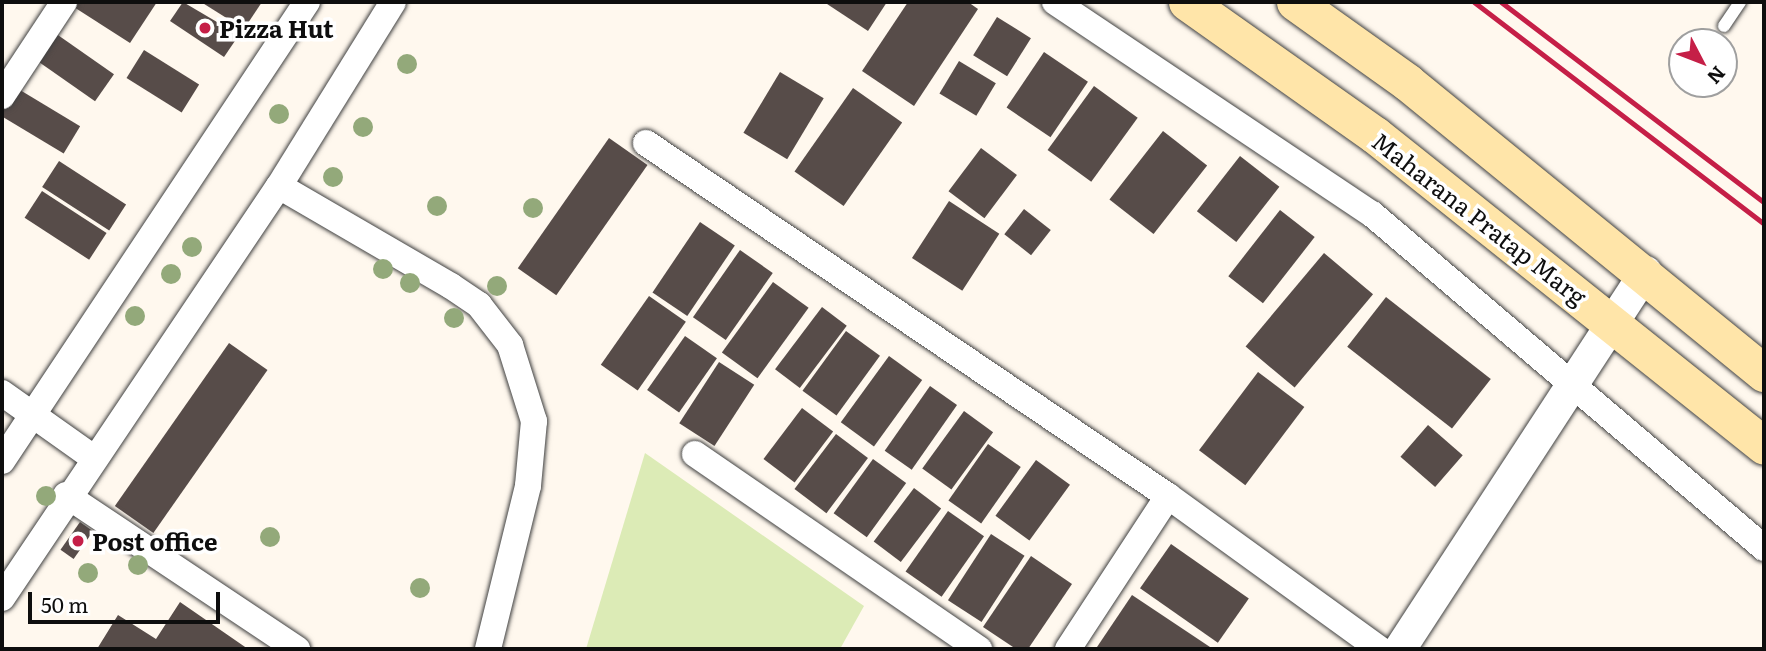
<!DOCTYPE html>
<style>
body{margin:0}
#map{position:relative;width:1766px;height:651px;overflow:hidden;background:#fff8ee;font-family:Literata,serif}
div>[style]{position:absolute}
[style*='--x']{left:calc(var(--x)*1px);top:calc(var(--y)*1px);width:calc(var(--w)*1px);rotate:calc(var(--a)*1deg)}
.green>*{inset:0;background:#dcebb6}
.building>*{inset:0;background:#574c49;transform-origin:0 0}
.roads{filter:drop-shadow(0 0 2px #414141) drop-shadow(0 0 2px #414141)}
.service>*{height:12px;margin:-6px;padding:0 6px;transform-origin:6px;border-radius:6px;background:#fff}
.minor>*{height:26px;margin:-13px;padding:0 13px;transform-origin:13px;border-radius:13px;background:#fff}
.tertiary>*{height:32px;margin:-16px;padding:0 16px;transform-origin:16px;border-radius:16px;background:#fff}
.secondary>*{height:37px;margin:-18.5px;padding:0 18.5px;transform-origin:18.5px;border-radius:18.5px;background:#ffe5a9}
.rail>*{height:5px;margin:-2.5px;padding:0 2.5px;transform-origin:2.5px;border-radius:2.5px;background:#c51f47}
.trees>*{width:20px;height:20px;margin:-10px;border-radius:50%;background:#93a97a}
.dots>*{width:19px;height:19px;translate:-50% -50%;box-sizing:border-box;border:4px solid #fff;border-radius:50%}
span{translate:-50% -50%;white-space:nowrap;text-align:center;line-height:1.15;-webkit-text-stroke:7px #fff;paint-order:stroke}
.poi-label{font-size:24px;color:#0e0e0e;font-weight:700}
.left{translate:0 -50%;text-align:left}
.street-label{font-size:24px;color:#0e0e0e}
.frame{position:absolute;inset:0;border:4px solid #0e0e0e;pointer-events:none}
.north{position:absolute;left:1668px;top:28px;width:70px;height:70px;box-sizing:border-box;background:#fff;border:2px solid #9f9f9f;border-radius:50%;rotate:132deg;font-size:19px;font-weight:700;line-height:28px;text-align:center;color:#0e0e0e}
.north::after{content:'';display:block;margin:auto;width:24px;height:32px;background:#c51f47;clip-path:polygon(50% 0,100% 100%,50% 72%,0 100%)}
.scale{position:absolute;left:28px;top:592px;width:192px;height:32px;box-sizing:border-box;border:4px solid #0e0e0e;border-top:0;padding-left:9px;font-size:21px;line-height:24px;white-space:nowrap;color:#0e0e0e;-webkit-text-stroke:5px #fff;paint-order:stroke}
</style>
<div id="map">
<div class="green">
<div style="clip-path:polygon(645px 453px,864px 606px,840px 649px,586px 649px)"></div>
</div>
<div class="building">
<div style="clip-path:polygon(66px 2px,157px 2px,130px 43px)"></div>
<div style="clip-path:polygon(183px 2px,239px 35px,224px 57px,170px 21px)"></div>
<div style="clip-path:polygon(201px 2px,262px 2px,244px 29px)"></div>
<div style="clip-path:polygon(824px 2px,887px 2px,868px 31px)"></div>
<div style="clip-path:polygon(908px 2px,968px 2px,978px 9px,914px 106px,862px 71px)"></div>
<div style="left:997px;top:17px;width:40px;height:45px;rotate:32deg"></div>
<div style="left:55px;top:33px;width:72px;height:33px;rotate:35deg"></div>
<div style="left:144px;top:50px;width:65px;height:33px;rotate:32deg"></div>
<div style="left:1044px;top:52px;width:53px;height:67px;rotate:34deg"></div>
<div style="left:959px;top:61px;width:43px;height:38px;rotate:31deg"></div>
<div style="left:780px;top:72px;width:51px;height:71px;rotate:31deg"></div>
<div style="left:1094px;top:86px;width:54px;height:79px;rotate:36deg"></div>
<div style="left:15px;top:87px;width:76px;height:32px;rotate:31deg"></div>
<div style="left:853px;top:88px;width:60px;height:102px;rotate:35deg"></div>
<div style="left:1163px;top:131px;width:56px;height:87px;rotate:38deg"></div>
<div style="left:609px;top:138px;width:47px;height:159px;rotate:35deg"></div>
<div style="left:981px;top:148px;width:45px;height:54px;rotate:37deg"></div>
<div style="left:1240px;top:156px;width:50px;height:70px;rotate:38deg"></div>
<div style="left:59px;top:161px;width:80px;height:31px;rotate:33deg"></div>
<div style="left:42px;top:191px;width:77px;height:32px;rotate:33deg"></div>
<div style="left:949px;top:201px;width:60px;height:68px;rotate:33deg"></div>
<div style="left:1024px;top:209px;width:34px;height:32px;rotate:38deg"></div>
<div style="left:1280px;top:210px;width:44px;height:84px;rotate:38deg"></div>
<div style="left:700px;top:222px;width:42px;height:85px;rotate:34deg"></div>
<div style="left:740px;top:250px;width:40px;height:82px;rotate:35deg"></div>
<div style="left:1324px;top:253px;width:64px;height:122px;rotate:40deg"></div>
<div style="left:773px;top:282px;width:44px;height:87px;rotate:36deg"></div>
<div style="left:649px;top:296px;width:45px;height:84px;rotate:35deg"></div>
<div style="left:1386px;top:297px;width:133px;height:63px;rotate:38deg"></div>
<div style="left:822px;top:307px;width:31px;height:78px;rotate:37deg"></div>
<div style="left:846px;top:331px;width:42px;height:74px;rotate:36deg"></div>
<div style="left:685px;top:336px;width:39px;height:66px;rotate:35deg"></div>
<div style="left:229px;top:343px;width:47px;height:199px;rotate:35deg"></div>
<div style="left:889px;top:356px;width:41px;height:82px;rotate:36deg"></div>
<div style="left:719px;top:362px;width:42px;height:73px;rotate:33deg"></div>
<div style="left:1258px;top:372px;width:58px;height:98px;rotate:37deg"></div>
<div style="left:930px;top:386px;width:33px;height:79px;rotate:35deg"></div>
<div style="left:802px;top:408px;width:39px;height:64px;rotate:37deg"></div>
<div style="left:964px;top:411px;width:36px;height:71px;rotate:36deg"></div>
<div style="left:1428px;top:425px;width:46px;height:42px;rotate:41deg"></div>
<div style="left:836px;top:434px;width:40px;height:69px;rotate:37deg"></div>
<div style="left:988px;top:444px;width:40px;height:69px;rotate:35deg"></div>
<div style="left:873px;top:459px;width:41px;height:67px;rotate:36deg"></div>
<div style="left:1036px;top:460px;width:42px;height:69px;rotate:36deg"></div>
<div style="left:914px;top:488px;width:34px;height:67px;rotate:37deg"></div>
<div style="left:948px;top:511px;width:44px;height:74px;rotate:35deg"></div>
<div style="left:80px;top:522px;width:16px;height:34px;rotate:35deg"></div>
<div style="left:991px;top:534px;width:40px;height:79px;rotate:33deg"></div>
<div style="left:1171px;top:544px;width:95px;height:54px;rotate:35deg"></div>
<div style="clip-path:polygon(1031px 556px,1072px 584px,1028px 649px,1016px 649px,983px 627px)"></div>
<div style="clip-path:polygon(1132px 595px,1213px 649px,1097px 647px)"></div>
<div style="clip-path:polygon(180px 602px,248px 649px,97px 649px,118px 615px,156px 639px)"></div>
</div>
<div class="roads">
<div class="service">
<div style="--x:1724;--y:26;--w:29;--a:-56"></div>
</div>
<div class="minor">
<div style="--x:1055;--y:2;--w:381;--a:33.8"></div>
<div style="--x:1372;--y:214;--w:515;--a:40.43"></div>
<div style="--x:2;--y:96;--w:113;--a:-56.6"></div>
<div style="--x:646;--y:143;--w:630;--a:34.07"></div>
<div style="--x:1168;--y:496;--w:261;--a:35.9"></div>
<div style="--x:279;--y:186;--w:199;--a:30.2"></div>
<div style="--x:451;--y:286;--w:34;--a:34"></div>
<div style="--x:479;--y:305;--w:51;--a:52.2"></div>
<div style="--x:510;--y:345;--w:80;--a:72.5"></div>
<div style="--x:534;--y:421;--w:65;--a:95.3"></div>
<div style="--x:528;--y:486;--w:168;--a:103.8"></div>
<div style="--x:2;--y:393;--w:110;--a:35.4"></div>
<div style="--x:695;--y:454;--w:345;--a:34.5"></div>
<div style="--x:2;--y:461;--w:551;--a:-56.4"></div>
<div style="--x:66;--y:495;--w:278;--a:33.7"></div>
<div style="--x:2;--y:598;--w:496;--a:-56.1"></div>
<div style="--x:279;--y:186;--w:216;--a:-58.2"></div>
<div style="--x:1068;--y:649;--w:183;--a:-56.8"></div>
</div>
<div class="tertiary">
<div style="--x:1400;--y:649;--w:450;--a:-56.9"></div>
</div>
<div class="secondary">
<div style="--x:1187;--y:2;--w:230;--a:35.3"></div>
<div style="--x:1375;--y:135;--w:498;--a:38.6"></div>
<div style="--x:1295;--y:2;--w:138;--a:35.5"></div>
<div style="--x:1407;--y:82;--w:461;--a:39.2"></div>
</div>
</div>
<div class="rail">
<div style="--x:1474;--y:2;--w:365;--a:37.4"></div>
<div style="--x:1501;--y:2;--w:330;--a:37.3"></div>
</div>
<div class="trees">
<div style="left:407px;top:64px"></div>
<div style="left:279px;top:114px"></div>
<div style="left:363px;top:127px"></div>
<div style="left:333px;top:177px"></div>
<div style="left:437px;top:206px"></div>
<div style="left:533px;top:208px"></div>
<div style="left:192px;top:247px"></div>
<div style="left:383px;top:269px"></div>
<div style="left:171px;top:274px"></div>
<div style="left:410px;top:283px"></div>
<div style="left:497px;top:286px"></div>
<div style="left:135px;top:316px"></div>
<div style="left:454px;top:318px"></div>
<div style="left:46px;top:496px"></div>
<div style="left:270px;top:537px"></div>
<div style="left:138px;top:565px"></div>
<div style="left:88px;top:573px"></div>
<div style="left:420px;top:588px"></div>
</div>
<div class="dots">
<div style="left:205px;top:28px;background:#c51f47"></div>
<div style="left:78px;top:541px;background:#c51f47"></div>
</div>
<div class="poi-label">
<span class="left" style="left:219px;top:28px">Pizza Hut</span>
<span class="left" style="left:92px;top:541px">Post office</span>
</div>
<div class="street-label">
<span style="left:1480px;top:218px;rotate:38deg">Maharana Pratap Marg</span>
</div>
<div class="frame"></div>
<div class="north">N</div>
<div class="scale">50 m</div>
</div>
